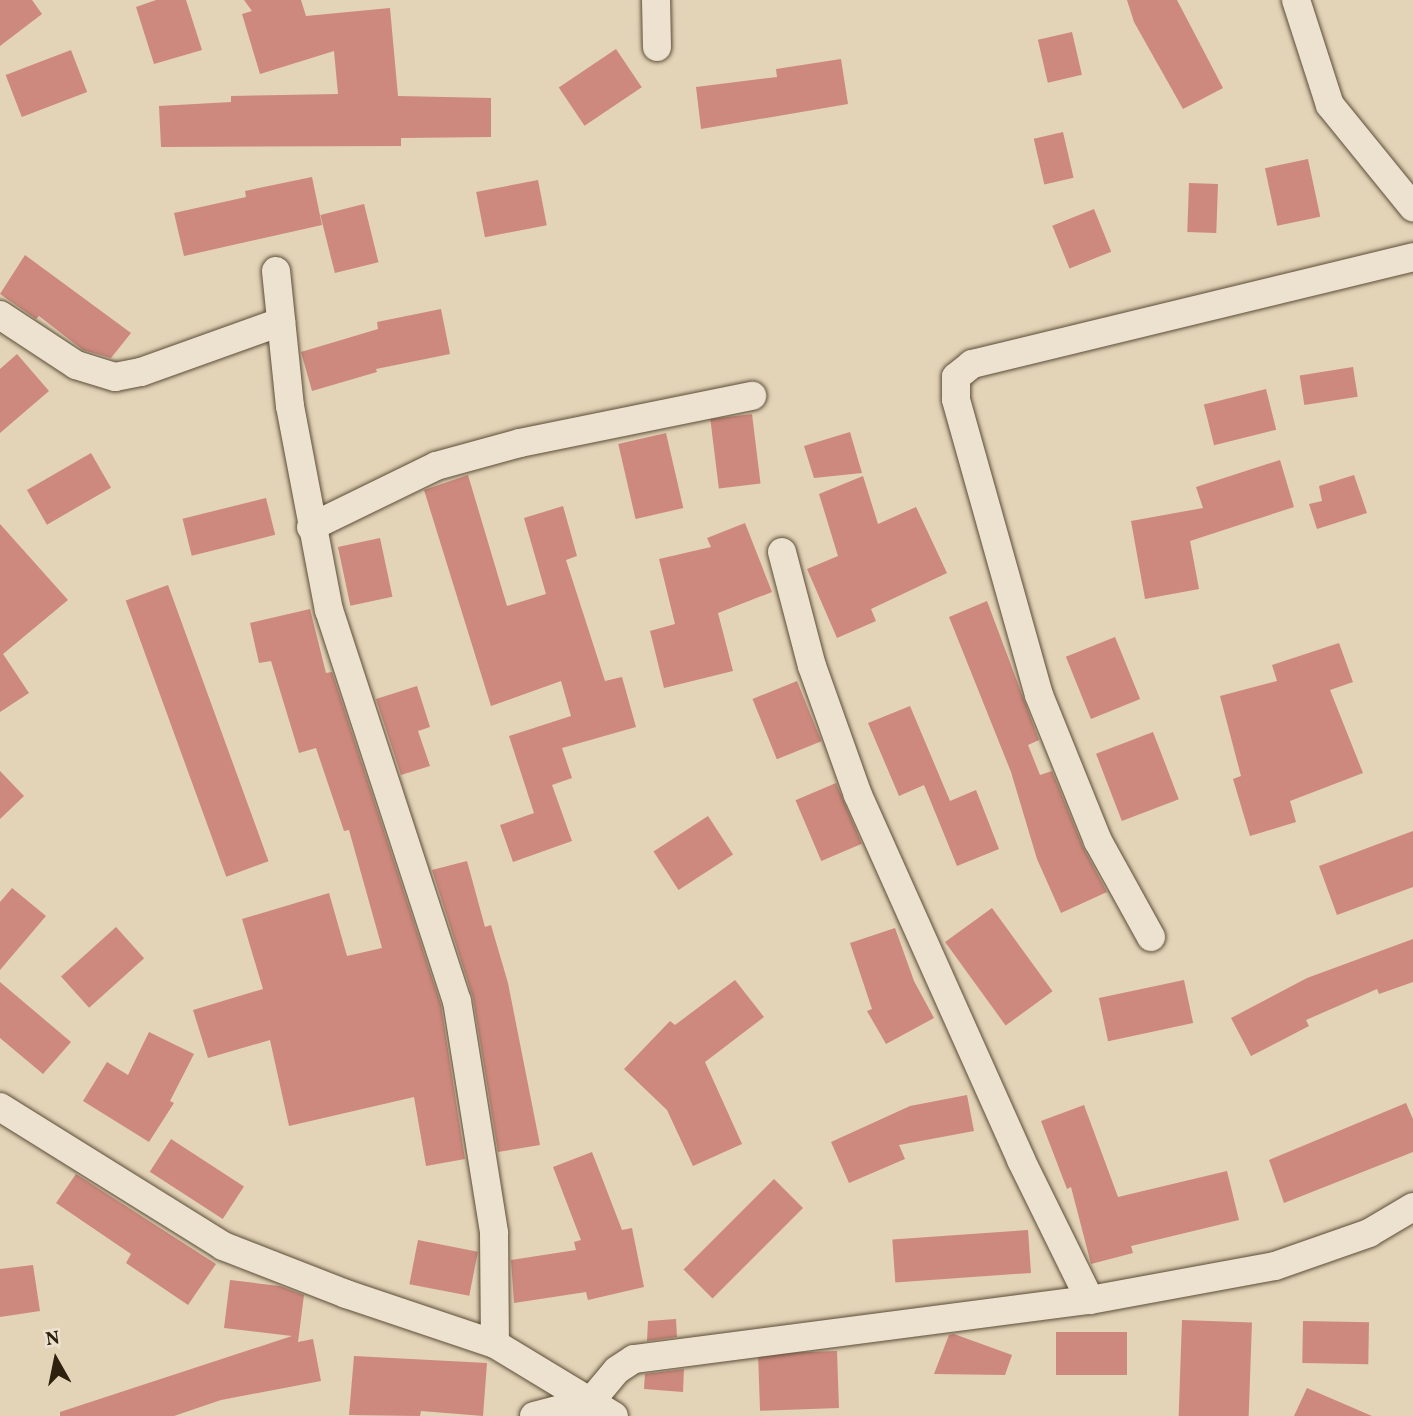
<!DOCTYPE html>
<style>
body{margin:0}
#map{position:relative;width:1413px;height:1416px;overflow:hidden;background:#e3d3b7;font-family:Vollkorn,serif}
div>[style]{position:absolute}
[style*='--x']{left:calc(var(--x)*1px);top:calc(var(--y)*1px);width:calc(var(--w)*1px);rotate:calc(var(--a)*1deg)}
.building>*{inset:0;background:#cd897d;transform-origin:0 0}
.roads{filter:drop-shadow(0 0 2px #5b4e38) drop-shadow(0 0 2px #5b4e38)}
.minor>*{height:28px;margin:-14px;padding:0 14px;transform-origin:14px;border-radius:14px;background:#ede2d0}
span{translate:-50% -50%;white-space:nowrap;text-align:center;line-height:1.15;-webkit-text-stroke:6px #ede2d0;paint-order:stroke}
.north{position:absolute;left:21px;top:1325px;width:70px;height:70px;-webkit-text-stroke:5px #ede2d0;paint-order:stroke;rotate:351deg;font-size:19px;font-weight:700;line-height:28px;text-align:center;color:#2e210e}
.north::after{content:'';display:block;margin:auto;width:24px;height:32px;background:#2e210e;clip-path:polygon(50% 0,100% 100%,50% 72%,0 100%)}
</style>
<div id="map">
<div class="building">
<div style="clip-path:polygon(0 0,32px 0,42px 14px,0 46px)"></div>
<div style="clip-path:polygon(156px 0,186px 0,202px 50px,154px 64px,136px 7px)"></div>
<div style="clip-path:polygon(244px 0,301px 0,306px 16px,390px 8px,398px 96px,491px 98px,491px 137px,401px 138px,401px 146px,161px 147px,159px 106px,231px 102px,231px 96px,338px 94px,334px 51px,260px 74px,242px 14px,252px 11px)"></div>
<div style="clip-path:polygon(1127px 0,1177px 0,1223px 88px,1183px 109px,1134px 22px)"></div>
<div style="left:1072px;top:32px;width:44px;height:35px;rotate:77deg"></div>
<div style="left:616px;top:49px;width:46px;height:69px;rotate:56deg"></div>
<div style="left:71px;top:50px;width:45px;height:70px;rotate:69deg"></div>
<div style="clip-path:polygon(841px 59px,848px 104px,701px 129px,696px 87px,777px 77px,776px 69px)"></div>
<div style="left:1063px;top:132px;width:47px;height:30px;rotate:77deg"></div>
<div style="left:1308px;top:159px;width:59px;height:44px;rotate:78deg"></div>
<div style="clip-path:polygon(312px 177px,322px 225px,184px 256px,174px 213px,246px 197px,245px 191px)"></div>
<div style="left:538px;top:180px;width:46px;height:63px;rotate:79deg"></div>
<div style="left:1189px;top:183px;width:29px;height:49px;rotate:2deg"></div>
<div style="left:364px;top:204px;width:60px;height:45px;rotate:76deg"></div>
<div style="left:1094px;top:209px;width:46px;height:45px;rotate:68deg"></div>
<div style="clip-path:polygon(25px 255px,131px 333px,111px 358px,83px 350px,39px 316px,36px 319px,0 294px)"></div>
<div style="clip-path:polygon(441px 309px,450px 354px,376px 369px,377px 372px,312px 391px,301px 352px,378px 329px,377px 322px)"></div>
<div style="clip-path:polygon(17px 354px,49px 391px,0 433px,0 369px)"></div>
<div style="left:1353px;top:367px;width:30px;height:54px;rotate:81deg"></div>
<div style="left:1266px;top:389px;width:42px;height:64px;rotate:76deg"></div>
<div style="left:752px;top:414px;width:70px;height:42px;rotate:83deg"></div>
<div style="clip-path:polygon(850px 432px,862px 473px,814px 478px,804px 446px)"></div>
<div style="left:666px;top:433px;width:77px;height:49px;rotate:77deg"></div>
<div style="left:91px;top:453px;width:40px;height:74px;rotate:60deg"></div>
<div style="clip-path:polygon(1280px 460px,1294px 507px,1190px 541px,1199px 589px,1145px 599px,1131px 521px,1203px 508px,1196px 487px)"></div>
<div style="clip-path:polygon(468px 475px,507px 606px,546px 594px,524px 518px,563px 506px,577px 556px,566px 560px,605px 681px,622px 677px,636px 727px,562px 748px,572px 778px,552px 785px,572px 841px,513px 862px,500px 825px,534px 813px,509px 736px,571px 716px,561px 681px,491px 706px,424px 490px)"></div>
<div style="clip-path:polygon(1354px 475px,1367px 513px,1317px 529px,1309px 504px,1322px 501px,1319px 486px)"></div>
<div style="clip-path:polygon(863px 476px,878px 524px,916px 507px,947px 573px,871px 609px,876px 621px,837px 638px,807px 569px,838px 556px,819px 494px)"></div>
<div style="left:266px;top:498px;width:38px;height:86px;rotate:76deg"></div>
<div style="clip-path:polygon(745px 523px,772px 592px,718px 613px,733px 671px,664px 688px,650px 631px,675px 624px,659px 559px,711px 547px,707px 538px)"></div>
<div style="clip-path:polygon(0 524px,68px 600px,3px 654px,29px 693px,0 712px)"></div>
<div style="left:380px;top:538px;width:60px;height:43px;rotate:78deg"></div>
<div style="left:168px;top:585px;width:294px;height:45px;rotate:70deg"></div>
<div style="clip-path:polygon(987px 601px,1039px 740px,1028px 745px,1040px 775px,1052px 771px,1083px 847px,1107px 892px,1061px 913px,1037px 859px,1011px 772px,949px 617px)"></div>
<div style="clip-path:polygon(310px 609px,326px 673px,332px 672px,441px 1005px,465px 1159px,426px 1166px,414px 1097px,289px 1126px,270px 1040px,208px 1058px,193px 1010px,263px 989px,242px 919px,329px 893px,347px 956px,382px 948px,349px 830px,344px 831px,316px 748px,299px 753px,271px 661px,259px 663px,250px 623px)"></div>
<div style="left:1115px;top:637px;width:67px;height:53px;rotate:68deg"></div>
<div style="clip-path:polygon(1339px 643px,1353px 682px,1330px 690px,1363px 773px,1290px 801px,1296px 822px,1250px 836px,1233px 779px,1241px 776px,1220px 696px,1277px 681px,1272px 665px)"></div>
<div style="left:797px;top:681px;width:65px;height:48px;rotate:68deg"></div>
<div style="clip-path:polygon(417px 686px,430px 727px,418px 731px,430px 766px,401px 775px,376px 699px)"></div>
<div style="clip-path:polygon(910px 706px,950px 801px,976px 790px,999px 849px,957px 866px,924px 785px,899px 796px,868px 723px)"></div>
<div style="left:1153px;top:732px;width:72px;height:61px;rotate:69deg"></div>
<div style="clip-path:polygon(0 771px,24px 796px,0 819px)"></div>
<div style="left:836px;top:783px;width:66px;height:44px;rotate:67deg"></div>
<div style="left:708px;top:816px;width:46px;height:65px;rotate:57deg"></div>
<div style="clip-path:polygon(1413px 831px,1413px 887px,1337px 915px,1319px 866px)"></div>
<div style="clip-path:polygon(467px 861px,485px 927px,491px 925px,508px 983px,540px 1145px,498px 1152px,473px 998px,432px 870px)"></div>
<div style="clip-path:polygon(12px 888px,46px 916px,0 970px,0 902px)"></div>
<div style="left:992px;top:908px;width:103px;height:58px;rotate:54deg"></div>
<div style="left:116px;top:927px;width:42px;height:74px;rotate:48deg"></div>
<div style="clip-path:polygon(895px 928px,914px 981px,934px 1018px,886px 1044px,867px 1011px,872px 1009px,850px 943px)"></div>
<div style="clip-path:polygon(1413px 939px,1413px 982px,1379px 994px,1377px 989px,1306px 1020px,1309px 1026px,1251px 1056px,1231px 1018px,1307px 978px)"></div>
<div style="clip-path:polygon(735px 980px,764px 1017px,705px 1062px,742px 1144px,693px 1166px,667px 1110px,624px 1069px,670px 1021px,675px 1025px)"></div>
<div style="left:1184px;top:980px;width:44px;height:87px;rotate:78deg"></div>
<div style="clip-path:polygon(0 982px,71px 1042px,43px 1074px,0 1038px)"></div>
<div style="clip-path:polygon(149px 1032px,194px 1054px,170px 1101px,174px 1103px,149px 1142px,83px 1101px,107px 1062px,128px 1075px)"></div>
<div style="clip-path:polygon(967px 1095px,974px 1131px,899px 1145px,905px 1159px,849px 1183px,831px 1142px,910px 1106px)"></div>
<div style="clip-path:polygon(1406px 1103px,1413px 1119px,1413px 1152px,1284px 1203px,1269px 1160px)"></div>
<div style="clip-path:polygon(1084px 1105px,1118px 1197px,1227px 1171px,1239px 1220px,1131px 1246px,1133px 1253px,1091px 1264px,1071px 1187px,1067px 1189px,1041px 1121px)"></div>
<div style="left:171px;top:1139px;width:87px;height:39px;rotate:33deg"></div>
<div style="clip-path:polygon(592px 1152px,622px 1230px,632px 1228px,644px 1287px,588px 1300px,586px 1292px,514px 1303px,511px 1260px,576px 1250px,574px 1242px,581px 1240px,553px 1167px)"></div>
<div style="clip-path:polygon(76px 1174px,216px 1264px,188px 1305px,126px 1263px,131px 1254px,56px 1203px)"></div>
<div style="left:774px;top:1179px;width:41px;height:128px;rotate:45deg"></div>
<div style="left:1028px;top:1230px;width:43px;height:136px;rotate:86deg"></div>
<div style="left:418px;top:1240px;width:61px;height:45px;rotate:11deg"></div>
<div style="clip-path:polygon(33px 1265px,40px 1311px,0 1317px,0 1269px)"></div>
<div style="clip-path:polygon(230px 1280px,280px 1286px,304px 1295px,298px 1342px,313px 1339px,321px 1381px,221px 1400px,174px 1416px,60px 1416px,60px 1412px,292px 1336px,224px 1328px)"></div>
<div style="clip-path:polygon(676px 1319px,677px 1337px,647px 1341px,648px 1321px)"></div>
<div style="left:1182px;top:1320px;width:70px;height:96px;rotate:2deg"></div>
<div style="left:1303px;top:1321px;width:66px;height:42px;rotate:1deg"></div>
<div style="left:1056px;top:1332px;width:71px;height:43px"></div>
<div style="clip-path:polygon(954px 1334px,1012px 1355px,1005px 1375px,934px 1374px,949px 1335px)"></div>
<div style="left:837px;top:1351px;width:57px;height:79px;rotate:88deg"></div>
<div style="clip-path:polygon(354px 1356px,487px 1363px,483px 1416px,421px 1411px,420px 1416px,349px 1415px)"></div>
<div style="clip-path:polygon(684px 1369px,683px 1392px,644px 1389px,645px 1374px)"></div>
<div style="clip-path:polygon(1307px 1388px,1372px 1416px,1294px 1416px)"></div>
</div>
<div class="roads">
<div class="minor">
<div style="--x:656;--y:0;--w:47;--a:88.8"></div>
<div style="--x:1296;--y:0;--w:110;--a:72.1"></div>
<div style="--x:1330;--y:105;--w:132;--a:50.9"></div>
<div style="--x:276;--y:271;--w:136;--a:84.1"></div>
<div style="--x:290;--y:406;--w:208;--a:79.2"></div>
<div style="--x:329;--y:610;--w:411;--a:71.9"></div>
<div style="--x:457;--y:1001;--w:235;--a:80.9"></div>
<div style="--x:494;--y:1233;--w:111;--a:89.5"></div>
<div style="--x:0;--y:315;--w:91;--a:33.3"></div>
<div style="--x:76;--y:365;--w:41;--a:17.1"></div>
<div style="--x:115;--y:377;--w:26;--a:-11"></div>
<div style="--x:141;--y:372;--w:149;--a:-19.7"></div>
<div style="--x:311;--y:527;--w:139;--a:-26"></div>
<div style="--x:436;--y:466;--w:87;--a:-15.3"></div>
<div style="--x:520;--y:443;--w:237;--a:-11.5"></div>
<div style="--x:782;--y:552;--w:118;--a:75.3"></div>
<div style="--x:812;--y:666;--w:137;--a:70.4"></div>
<div style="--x:858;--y:795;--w:400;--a:65.9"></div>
<div style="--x:1021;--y:1160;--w:156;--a:63.8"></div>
<div style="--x:1151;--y:937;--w:110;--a:-118.9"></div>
<div style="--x:1098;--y:841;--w:157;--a:-112"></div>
<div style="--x:1039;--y:695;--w:307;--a:-105.7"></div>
<div style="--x:956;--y:399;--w:22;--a:-90"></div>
<div style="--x:956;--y:377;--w:21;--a:-39"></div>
<div style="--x:972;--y:364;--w:454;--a:-13.6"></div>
<div style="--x:0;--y:1107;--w:263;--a:31.9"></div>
<div style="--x:223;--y:1246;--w:132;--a:21.3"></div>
<div style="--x:346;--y:1294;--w:157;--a:18.6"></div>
<div style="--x:495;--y:1344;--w:139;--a:31.2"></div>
<div style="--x:534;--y:1416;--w:59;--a:-14.7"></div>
<div style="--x:591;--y:1401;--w:40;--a:-50"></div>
<div style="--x:617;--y:1370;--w:20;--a:-33"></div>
<div style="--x:634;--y:1359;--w:460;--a:-7.4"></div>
<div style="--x:1090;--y:1300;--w:188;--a:-10.4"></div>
<div style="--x:1275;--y:1266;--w:100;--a:-19.3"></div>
<div style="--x:1369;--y:1233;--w:51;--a:-30.6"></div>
</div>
</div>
<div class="north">N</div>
</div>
